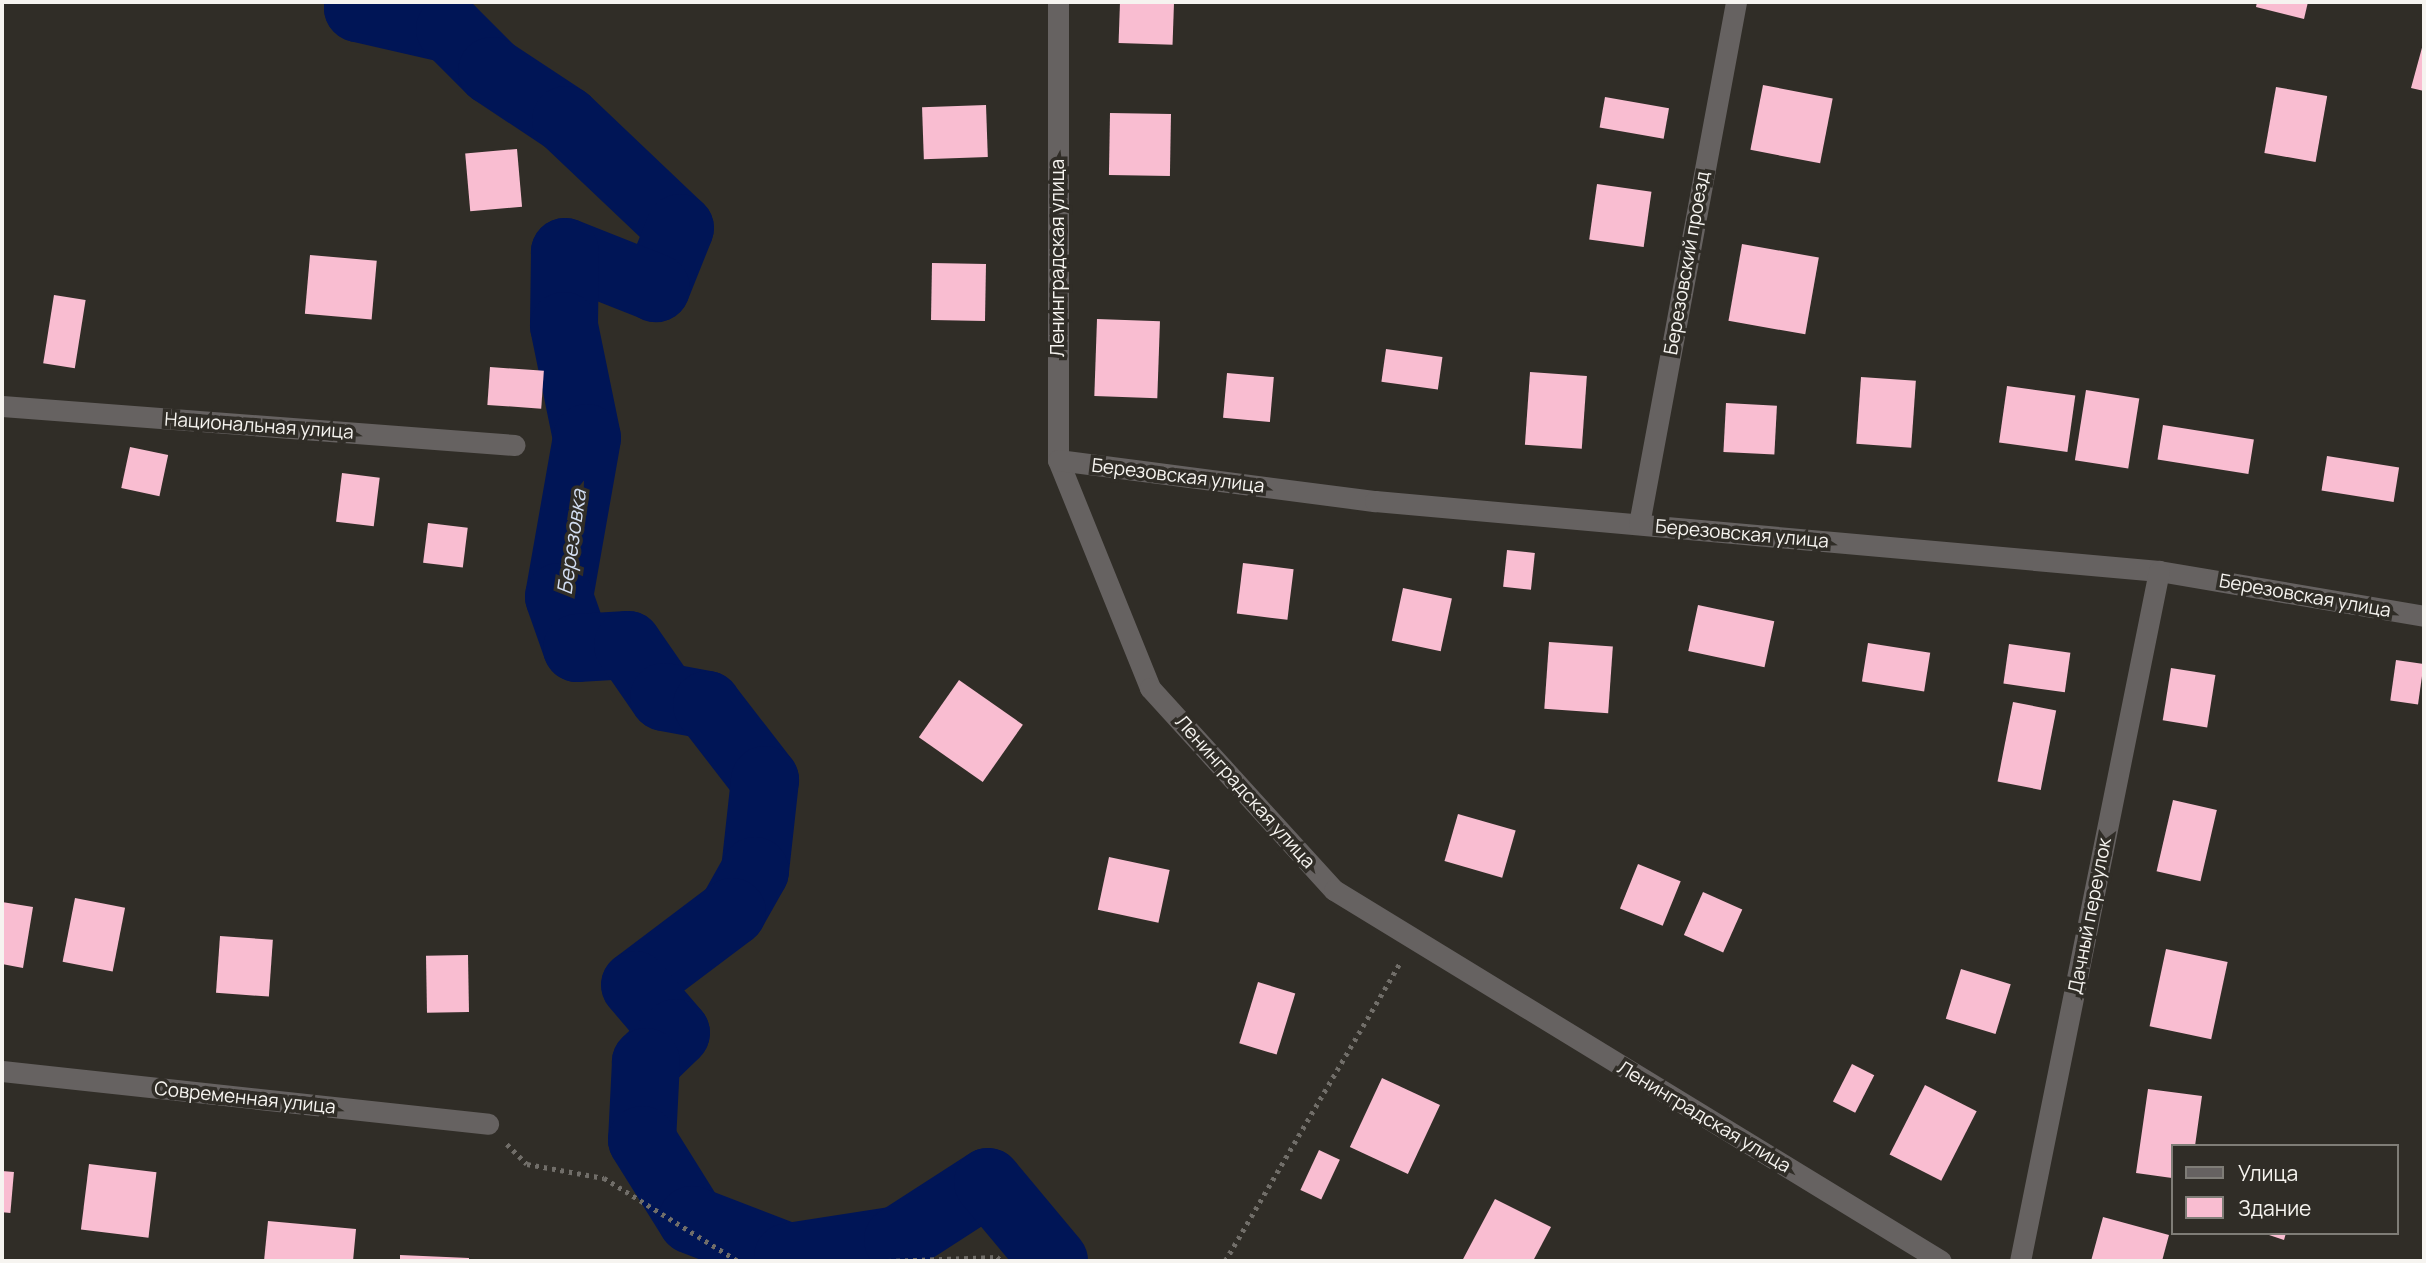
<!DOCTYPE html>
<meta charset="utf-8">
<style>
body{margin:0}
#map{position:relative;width:2426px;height:1263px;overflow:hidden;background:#302d27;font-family:Manrope,sans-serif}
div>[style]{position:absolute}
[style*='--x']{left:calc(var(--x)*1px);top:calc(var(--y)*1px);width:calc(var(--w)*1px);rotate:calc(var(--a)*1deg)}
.river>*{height:68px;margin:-34px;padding:0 34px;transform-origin:34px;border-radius:34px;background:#001556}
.building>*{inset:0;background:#f9bdd1;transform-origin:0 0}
.path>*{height:4.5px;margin-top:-2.25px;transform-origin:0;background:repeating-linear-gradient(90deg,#716e69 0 3.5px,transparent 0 8.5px)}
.minor>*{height:21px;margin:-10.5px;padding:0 10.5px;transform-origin:10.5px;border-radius:10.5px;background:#666261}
span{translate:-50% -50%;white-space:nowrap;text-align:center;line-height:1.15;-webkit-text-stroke:7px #302d27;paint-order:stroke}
.street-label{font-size:19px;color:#f6f4f0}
.water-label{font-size:21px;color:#d2ddf1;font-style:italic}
.frame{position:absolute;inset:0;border:4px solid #f6f4f0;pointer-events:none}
.legend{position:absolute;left:2171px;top:1144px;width:228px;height:91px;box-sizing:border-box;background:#302d27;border:2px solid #7f7d77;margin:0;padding:9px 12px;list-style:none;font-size:21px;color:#f6f4f0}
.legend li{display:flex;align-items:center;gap:14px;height:35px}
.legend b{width:35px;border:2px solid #7f7d77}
</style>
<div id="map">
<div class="river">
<div style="--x:358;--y:2;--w:6;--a:90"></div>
<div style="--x:358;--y:8;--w:94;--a:12.9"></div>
<div style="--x:450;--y:29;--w:59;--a:45"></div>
<div style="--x:492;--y:71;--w:89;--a:33.5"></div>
<div style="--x:566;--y:120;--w:157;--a:43.5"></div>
<div style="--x:680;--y:228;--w:65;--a:111.8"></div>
<div style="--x:656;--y:288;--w:98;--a:-158.4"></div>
<div style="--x:565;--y:252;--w:74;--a:90.8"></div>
<div style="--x:564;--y:326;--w:114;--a:78.4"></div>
<div style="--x:587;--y:438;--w:161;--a:100"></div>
<div style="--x:559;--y:597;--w:54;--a:70.6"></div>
<div style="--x:577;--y:648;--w:51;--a:-3.4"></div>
<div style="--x:628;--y:645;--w:63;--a:55.3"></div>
<div style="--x:664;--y:697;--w:44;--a:10.5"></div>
<div style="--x:707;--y:705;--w:95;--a:52.3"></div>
<div style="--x:765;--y:780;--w:92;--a:96.3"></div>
<div style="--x:755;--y:871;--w:47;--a:119.3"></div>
<div style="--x:732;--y:912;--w:121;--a:143"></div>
<div style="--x:635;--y:985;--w:63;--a:49.5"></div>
<div style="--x:676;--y:1033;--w:42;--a:136"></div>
<div style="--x:646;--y:1062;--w:78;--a:92.9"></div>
<div style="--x:642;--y:1140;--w:94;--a:58"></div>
<div style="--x:692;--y:1220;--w:103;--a:21.1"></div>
<div style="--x:788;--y:1257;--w:111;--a:-8.8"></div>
<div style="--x:898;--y:1240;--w:107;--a:-32.8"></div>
<div style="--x:988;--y:1182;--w:103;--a:50.1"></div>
</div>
<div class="building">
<div style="left:1120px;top:2px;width:54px;height:41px;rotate:2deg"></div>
<div style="clip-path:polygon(2257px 2px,2308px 2px,2304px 19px,2256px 7px)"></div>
<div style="clip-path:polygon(2423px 44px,2424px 44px,2424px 91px,2411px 88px)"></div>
<div style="left:1763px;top:85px;width:71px;height:66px;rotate:11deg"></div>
<div style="left:2276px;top:87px;width:52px;height:67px;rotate:10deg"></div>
<div style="left:1605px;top:97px;width:65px;height:31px;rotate:10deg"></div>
<div style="left:986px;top:105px;width:52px;height:64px;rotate:88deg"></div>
<div style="left:1110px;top:113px;width:61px;height:62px;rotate:1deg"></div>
<div style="left:517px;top:149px;width:58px;height:52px;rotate:85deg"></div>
<div style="left:1597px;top:184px;width:55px;height:56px;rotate:8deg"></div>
<div style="left:1742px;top:244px;width:78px;height:78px;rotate:10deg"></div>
<div style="left:310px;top:255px;width:67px;height:59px;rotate:5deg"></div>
<div style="left:932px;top:263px;width:54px;height:57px;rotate:1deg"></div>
<div style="left:54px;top:295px;width:32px;height:69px;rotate:9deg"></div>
<div style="left:1097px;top:319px;width:63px;height:77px;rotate:2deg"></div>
<div style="left:1386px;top:349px;width:57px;height:33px;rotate:8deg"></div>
<div style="left:490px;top:367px;width:54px;height:38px;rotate:4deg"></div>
<div style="left:1530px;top:372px;width:57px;height:73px;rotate:4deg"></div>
<div style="left:1227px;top:373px;width:47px;height:45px;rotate:5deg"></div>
<div style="left:1861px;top:377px;width:55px;height:67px;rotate:4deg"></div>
<div style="left:2007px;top:386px;width:69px;height:57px;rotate:8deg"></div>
<div style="left:2086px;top:390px;width:54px;height:71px;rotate:9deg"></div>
<div style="left:1726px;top:403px;width:51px;height:49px;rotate:3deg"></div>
<div style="left:2163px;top:425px;width:92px;height:35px;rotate:9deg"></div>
<div style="left:130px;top:447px;width:39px;height:42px;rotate:12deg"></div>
<div style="left:2327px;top:456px;width:73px;height:35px;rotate:9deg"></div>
<div style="left:342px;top:473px;width:38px;height:49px;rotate:7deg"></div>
<div style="left:428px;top:523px;width:40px;height:40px;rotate:7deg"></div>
<div style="left:1507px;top:550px;width:28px;height:37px;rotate:6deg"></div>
<div style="left:1243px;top:563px;width:51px;height:51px;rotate:7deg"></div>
<div style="left:1403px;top:588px;width:50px;height:54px;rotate:12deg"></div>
<div style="left:1698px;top:605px;width:78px;height:47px;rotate:12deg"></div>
<div style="left:1549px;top:642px;width:64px;height:67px;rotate:4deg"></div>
<div style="left:1868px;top:643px;width:63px;height:39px;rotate:9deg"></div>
<div style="left:2009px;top:644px;width:62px;height:40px;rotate:8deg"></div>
<div style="left:2396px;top:660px;width:28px;height:41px;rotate:8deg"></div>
<div style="left:2171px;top:668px;width:45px;height:53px;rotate:9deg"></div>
<div style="left:959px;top:680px;width:78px;height:70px;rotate:35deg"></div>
<div style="left:2013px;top:702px;width:44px;height:81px;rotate:11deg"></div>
<div style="left:2173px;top:800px;width:45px;height:73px;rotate:13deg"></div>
<div style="left:1458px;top:814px;width:60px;height:49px;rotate:16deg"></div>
<div style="left:1109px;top:857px;width:62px;height:54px;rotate:12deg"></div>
<div style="left:1638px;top:864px;width:46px;height:48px;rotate:22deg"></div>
<div style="left:1703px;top:892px;width:43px;height:47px;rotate:24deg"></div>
<div style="left:75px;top:898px;width:51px;height:65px;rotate:11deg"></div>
<div style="clip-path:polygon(2px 902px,33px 907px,23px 968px,2px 964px)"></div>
<div style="left:220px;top:936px;width:53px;height:57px;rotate:4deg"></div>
<div style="left:2166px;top:949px;width:63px;height:79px;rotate:12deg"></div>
<div style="left:468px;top:955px;width:57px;height:42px;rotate:89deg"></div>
<div style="left:1961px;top:969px;width:52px;height:52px;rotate:17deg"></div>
<div style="left:1258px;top:982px;width:39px;height:64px;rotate:17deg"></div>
<div style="left:1852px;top:1064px;width:25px;height:42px;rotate:27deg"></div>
<div style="left:1382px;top:1078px;width:64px;height:76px;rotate:25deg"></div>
<div style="left:1925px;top:1085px;width:58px;height:78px;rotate:27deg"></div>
<div style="clip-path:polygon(2148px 1089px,2202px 1096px,2195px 1146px,2172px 1146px,2172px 1178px,2136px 1173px)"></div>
<div style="left:1319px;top:1150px;width:23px;height:44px;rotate:25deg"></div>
<div style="left:89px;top:1164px;width:68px;height:66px;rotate:7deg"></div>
<div style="left:2px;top:1171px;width:12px;height:41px;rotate:5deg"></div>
<div style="clip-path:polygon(1495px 1199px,1551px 1227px,1533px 1261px,1462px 1261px)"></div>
<div style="clip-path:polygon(2103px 1217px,2169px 1235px,2162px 1261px,2091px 1261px)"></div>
<div style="clip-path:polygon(268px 1221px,356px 1229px,353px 1261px,264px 1261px)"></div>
<div style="clip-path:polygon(2263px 1233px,2286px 1233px,2284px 1240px)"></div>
<div style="clip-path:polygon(400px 1255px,469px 1258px,469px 1261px,400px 1261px)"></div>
</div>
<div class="path">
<div style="--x:507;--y:1144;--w:28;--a:45"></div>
<div style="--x:527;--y:1164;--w:78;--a:10.3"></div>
<div style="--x:604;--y:1178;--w:158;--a:31.8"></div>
<div style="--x:888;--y:1261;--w:109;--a:-2.1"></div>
<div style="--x:997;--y:1257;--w:6;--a:39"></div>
<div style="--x:1225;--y:1261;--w:346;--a:-59.6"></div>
</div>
<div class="minor">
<div style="--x:1058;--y:2;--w:458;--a:90"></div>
<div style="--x:1058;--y:460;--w:246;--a:68"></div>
<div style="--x:1150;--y:688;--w:273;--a:47.7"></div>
<div style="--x:1334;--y:890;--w:711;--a:31.43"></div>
<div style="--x:2;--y:406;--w:514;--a:4.35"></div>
<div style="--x:1058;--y:460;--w:320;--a:7.4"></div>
<div style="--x:1375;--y:501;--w:787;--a:5.1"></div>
<div style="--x:2159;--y:571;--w:269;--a:9.6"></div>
<div style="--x:1639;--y:524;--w:531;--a:-79.47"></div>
<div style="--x:2;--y:1071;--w:489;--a:6.2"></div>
<div style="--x:2020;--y:1261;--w:704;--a:-78.61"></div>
</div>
<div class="street-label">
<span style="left:1058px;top:258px;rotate:-90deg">Ленинградская улица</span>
<span style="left:1687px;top:263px;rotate:-80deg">Березовский проезд</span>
<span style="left:259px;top:426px;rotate:4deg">Национальная улица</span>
<span style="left:1178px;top:476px;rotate:7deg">Березовская улица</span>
<span style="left:1742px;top:534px;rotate:5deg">Березовская улица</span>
<span style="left:2305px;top:596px;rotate:10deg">Березовская улица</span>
<span style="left:1245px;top:792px;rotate:48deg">Ленинградская улица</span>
<span style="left:2090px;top:916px;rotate:-79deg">Дачный переулок</span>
<span style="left:245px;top:1098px;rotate:6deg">Современная улица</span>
<span style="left:1704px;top:1117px;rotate:31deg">Ленинградская улица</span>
</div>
<div class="water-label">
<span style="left:571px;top:542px;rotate:-82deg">Березовка</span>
</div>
<div class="frame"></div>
<ul class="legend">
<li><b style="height:9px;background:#666261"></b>Улица</li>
<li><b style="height:19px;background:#f9bdd1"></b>Здание</li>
</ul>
</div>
